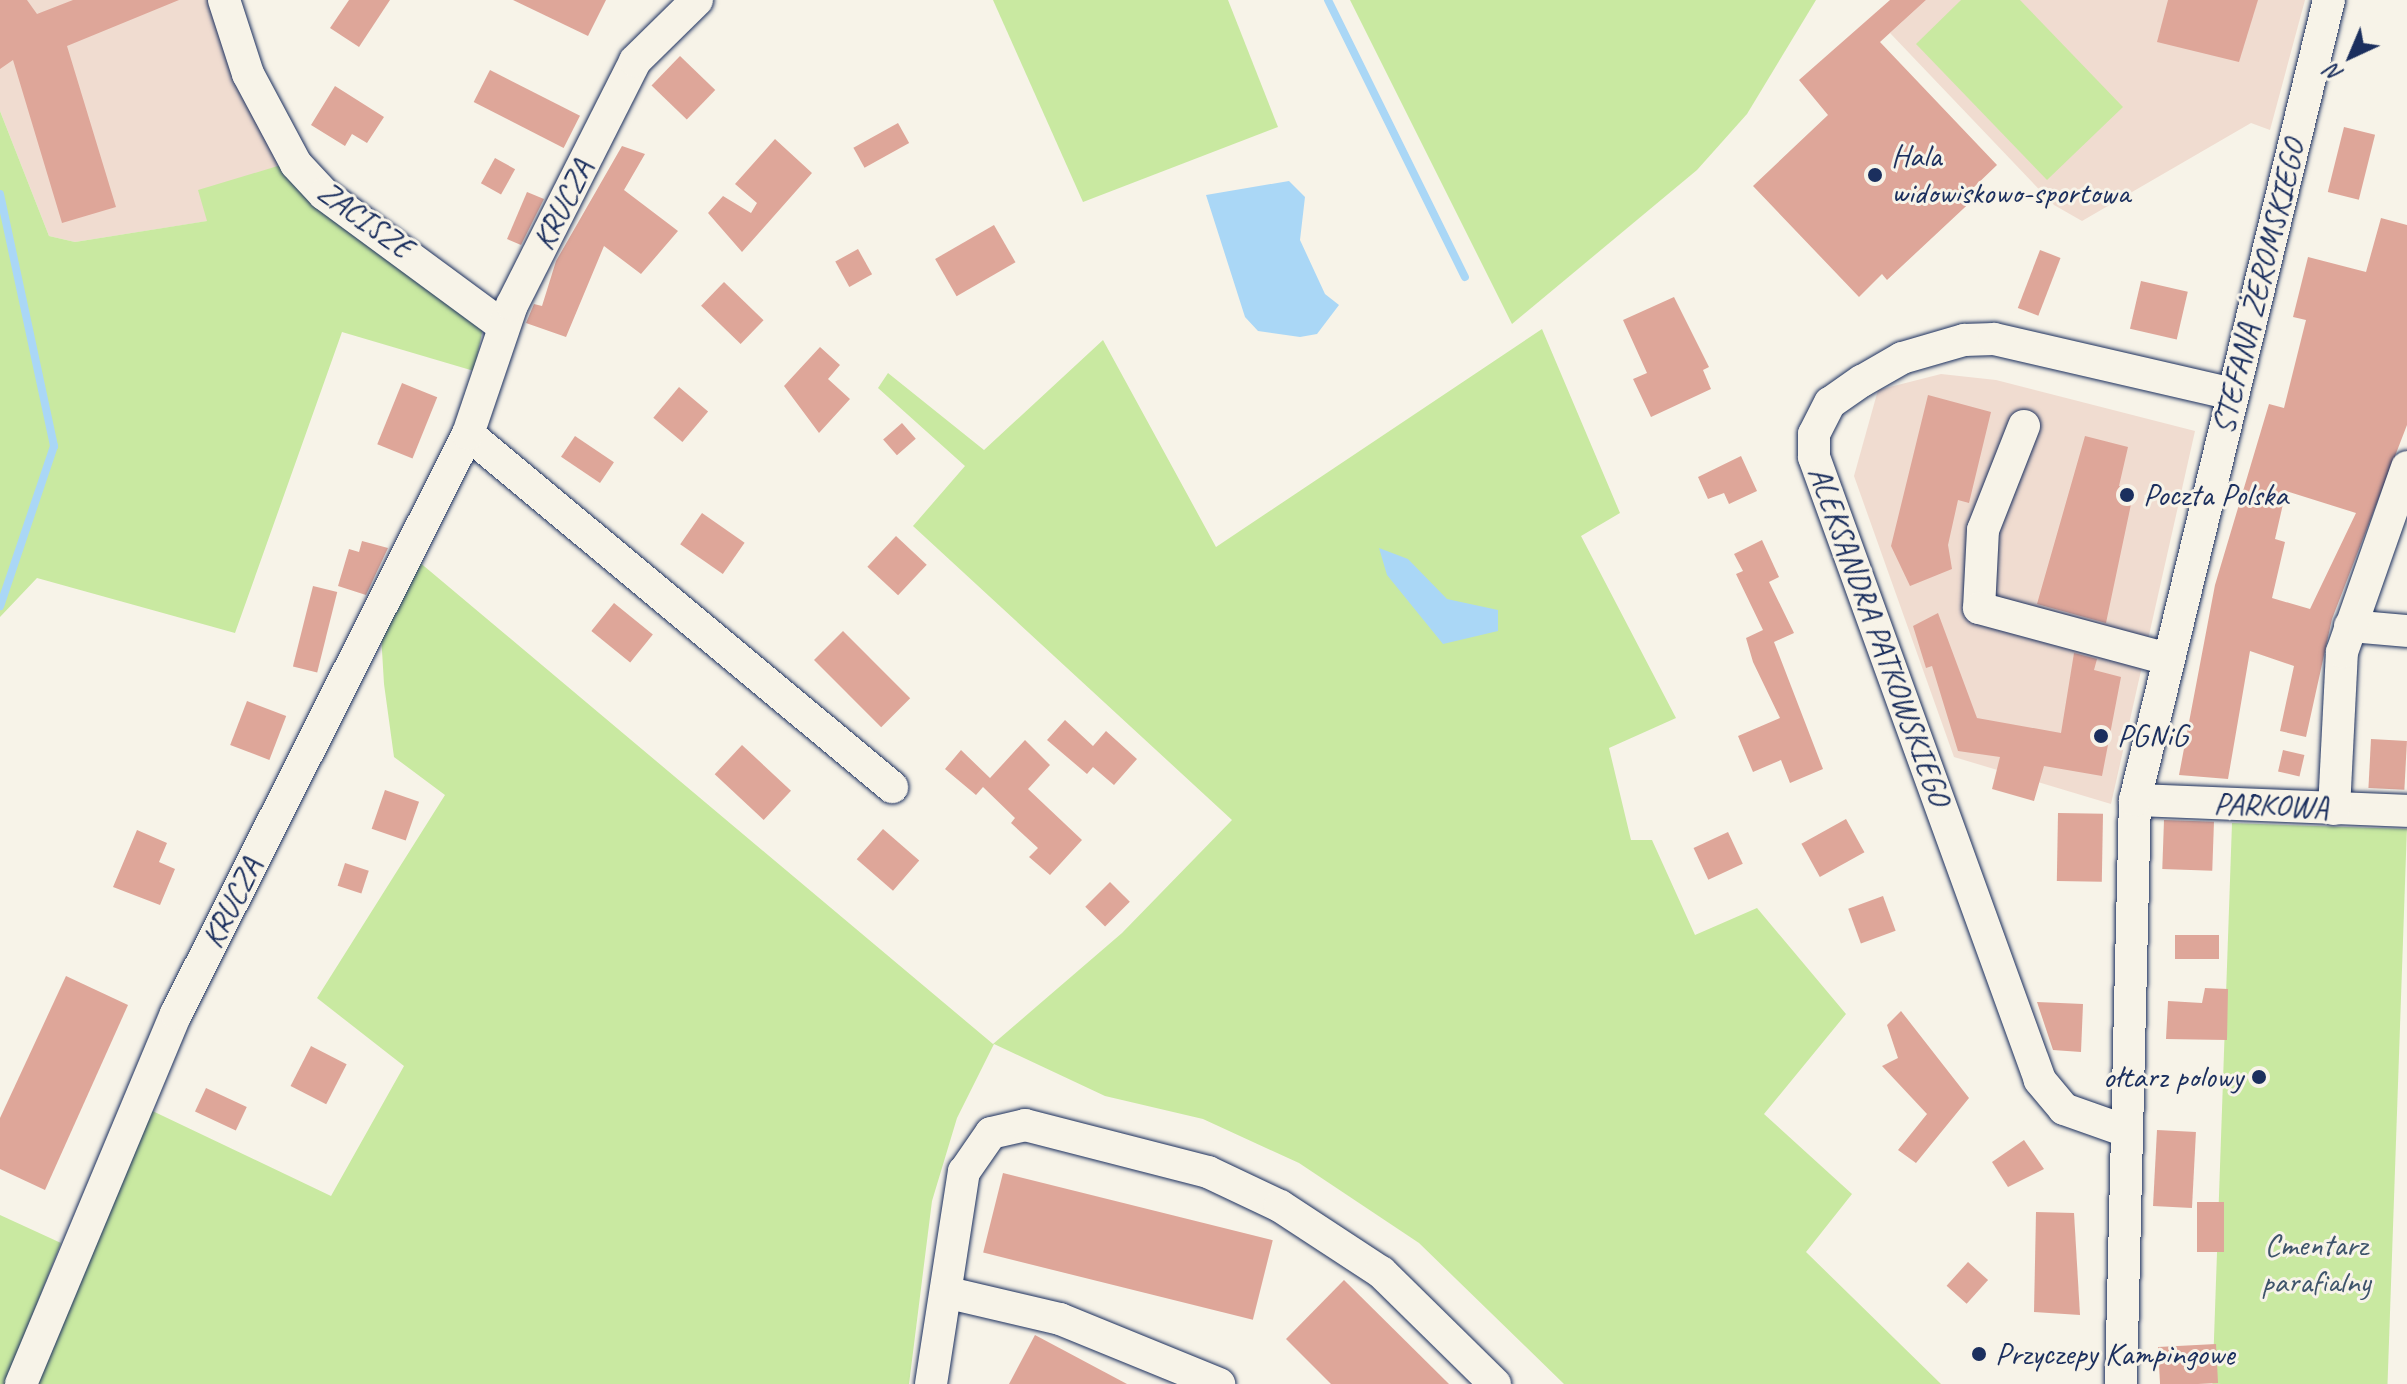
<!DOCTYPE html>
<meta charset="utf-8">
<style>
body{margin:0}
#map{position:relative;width:2407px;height:1384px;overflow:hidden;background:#f7f3e8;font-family:Caveat,sans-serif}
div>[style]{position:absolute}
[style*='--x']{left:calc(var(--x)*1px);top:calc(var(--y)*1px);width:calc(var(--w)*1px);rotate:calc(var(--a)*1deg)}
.built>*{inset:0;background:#f0dcd0}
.green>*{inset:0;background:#c9e9a1;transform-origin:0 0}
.water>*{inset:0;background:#aad7f6}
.stream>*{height:8px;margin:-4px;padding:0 4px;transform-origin:4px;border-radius:4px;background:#aad7f6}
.building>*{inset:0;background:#dea699;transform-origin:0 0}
.roads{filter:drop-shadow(0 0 2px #1b2f5e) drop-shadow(0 0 2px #1b2f5e)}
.minor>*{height:32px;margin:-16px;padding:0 16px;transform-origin:16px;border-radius:16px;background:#f7f3e8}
.dots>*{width:22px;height:22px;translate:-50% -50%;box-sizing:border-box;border:4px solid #f7f3e8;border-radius:50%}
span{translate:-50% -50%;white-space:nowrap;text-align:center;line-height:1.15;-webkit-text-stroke:6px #f7f3e8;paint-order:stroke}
.poi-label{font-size:32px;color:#1b2f5e}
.left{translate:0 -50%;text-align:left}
.right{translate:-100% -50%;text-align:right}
.street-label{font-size:32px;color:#1b2f5e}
.park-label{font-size:32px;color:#3e546b}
.north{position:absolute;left:2311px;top:16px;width:80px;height:80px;-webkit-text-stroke:6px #f7f3e8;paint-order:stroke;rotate:224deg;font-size:22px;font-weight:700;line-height:32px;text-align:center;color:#1b2f5e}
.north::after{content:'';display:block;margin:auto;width:28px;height:36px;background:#1b2f5e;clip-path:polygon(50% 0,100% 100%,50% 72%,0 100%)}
</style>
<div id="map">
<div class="built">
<div style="clip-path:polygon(0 0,212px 0,281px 165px,208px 221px,75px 242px,49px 236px,0 111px)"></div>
<div style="clip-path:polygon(1926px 0,2305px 0,2270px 130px,2251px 123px,2082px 221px,2054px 205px,1890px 33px)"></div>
<div style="clip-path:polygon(1941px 374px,1996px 380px,2195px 431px,2111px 804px,1954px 757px,1854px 476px,1878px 390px)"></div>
</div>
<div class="green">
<div style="clip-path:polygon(993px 0,1228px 0,1278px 127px,1083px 202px)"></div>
<div style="clip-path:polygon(1350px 0,1816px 0,1747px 114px,1697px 170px,1512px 324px)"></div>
<div style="clip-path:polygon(1961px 0,2020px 0,2123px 107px,2047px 180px,1916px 44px)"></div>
<div style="clip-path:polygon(0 111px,49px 236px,75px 242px,207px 221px,198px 190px,281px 165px,483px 328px,474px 371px,342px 332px,235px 633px,37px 578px,0 617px)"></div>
<div style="clip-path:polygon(1542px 329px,1620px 513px,1581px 536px,1676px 718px,1609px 748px,1631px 840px,1652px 840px,1695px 935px,1757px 908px,1846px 1014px,1764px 1114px,1852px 1194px,1806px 1252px,1941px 1384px,1564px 1384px,1419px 1243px,1299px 1163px,1203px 1119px,1105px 1096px,994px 1044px,957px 1118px,932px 1201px,909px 1384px,28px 1384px,142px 1106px,331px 1196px,404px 1066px,317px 998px,445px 795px,394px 757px,384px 684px,381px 634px,418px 561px,993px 1044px,1122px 933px,1232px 820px,913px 526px,965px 466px,878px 388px,888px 373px,984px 450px,1103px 340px,1216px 547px)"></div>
<div style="left:2232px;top:823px;width:175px;height:561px;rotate:2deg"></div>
<div style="clip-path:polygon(0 1215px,61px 1243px,5px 1384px,0 1384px)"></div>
</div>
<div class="water">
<div style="clip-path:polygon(1289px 181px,1305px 197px,1300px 240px,1325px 294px,1339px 305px,1317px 334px,1300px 337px,1258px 331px,1245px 317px,1206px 195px)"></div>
<div style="clip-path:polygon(1379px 548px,1408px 559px,1447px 599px,1498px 610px,1498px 631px,1443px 644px,1387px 575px)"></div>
</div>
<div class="stream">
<div style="--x:1328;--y:0;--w:309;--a:63.7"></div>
<div style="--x:0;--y:194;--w:258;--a:77.9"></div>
<div style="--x:54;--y:446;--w:169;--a:108.6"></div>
</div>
<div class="building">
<div style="clip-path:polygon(0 0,27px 0,37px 14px,73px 0,179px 0,67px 46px,116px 207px,62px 223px,13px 60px,0 69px)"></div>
<div style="clip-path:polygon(349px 0,390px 0,359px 47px,330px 28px)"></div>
<div style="clip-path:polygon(513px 0,606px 0,588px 36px)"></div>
<div style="clip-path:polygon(1890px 0,1926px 0,1880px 42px,1997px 165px,1972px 189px,1978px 195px,1887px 280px,1882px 274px,1859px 297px,1753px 186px,1828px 115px,1799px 80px)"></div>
<div style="clip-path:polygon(2168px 0,2258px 0,2239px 62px,2157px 42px)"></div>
<div style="left:680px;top:56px;width:49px;height:41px;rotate:44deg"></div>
<div style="left:490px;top:70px;width:101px;height:36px;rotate:27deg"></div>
<div style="clip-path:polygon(335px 86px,384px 117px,367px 143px,352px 134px,345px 146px,311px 125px)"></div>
<div style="left:898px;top:123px;width:23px;height:51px;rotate:61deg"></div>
<div style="left:2344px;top:127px;width:32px;height:67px;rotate:14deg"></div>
<div style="clip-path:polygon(775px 139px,812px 173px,742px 252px,708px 213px,723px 196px,751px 213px,757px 203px,735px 184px)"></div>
<div style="clip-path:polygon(622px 146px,645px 154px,624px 190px,678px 231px,641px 274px,604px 246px,566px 337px,526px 323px,534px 304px,542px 306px,556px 261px)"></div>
<div style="left:495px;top:158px;width:23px;height:29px;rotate:29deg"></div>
<div style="clip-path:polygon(527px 192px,544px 199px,521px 245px,507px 239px)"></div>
<div style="clip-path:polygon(evenodd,2381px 218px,2407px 225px,2407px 425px,2332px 619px,2306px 737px,2280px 731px,2294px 666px,2250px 651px,2228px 779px,2179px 775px,2215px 585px,2269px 404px,2284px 408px,2306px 320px,2293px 317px,2308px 257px,2366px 272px,2381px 218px,2286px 491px,2356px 513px,2310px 609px,2272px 598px,2285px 542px,2275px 539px,2286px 491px)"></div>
<div style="left:994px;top:225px;width:43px;height:68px;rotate:60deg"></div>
<div style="left:858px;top:249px;width:29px;height:26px;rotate:61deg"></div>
<div style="left:2040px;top:250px;width:22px;height:62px;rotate:21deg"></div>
<div style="left:2141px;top:281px;width:48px;height:49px;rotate:13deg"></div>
<div style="left:724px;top:282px;width:55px;height:33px;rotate:44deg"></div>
<div style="clip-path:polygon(1674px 297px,1709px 367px,1703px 370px,1711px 389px,1651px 417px,1633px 379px,1647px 373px,1623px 320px)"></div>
<div style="clip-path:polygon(820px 347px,840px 365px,828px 379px,850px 399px,819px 433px,784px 386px)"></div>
<div style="left:402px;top:383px;width:38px;height:66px;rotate:22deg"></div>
<div style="left:679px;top:387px;width:38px;height:40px;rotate:40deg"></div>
<div style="clip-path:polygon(1928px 395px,1991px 412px,1969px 503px,1958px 500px,1948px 545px,1952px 569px,1910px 586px,1891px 546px)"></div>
<div style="left:902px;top:423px;width:21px;height:25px;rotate:49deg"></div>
<div style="left:575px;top:436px;width:47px;height:25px;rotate:34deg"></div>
<div style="clip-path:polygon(2085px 436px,2128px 447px,2119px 486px,2134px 490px,2106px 623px,2037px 604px)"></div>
<div style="clip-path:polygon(1741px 456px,1757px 491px,1729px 504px,1724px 493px,1708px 499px,1698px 477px)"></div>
<div style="left:702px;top:513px;width:52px;height:38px;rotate:35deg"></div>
<div style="left:896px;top:536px;width:42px;height:42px;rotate:43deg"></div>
<div style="clip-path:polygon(1762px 540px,1779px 577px,1769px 582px,1794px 633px,1774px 642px,1823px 769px,1790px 783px,1781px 760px,1753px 772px,1738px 736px,1780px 718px,1753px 662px,1746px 638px,1763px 630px,1736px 574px,1743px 571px,1734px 554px)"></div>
<div style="clip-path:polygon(362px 541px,388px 548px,366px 595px,338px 586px,349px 549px,359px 552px)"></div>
<div style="left:313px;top:586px;width:25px;height:83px;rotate:14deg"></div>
<div style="left:614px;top:603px;width:50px;height:36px;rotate:39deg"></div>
<div style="clip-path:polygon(1938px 613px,1977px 718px,2061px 733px,2074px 653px,2097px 659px,2094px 670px,2121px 677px,2102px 776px,2044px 766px,2034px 801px,1992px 789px,2000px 757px,1958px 751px,1932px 666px,1926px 668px,1913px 626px)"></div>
<div style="left:843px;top:631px;width:95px;height:41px;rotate:45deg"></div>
<div style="left:247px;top:701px;width:42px;height:47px;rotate:21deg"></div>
<div style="clip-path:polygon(1065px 720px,1093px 746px,1106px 731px,1137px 759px,1114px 785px,1093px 767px,1087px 774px,1047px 740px)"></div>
<div style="left:2371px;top:739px;width:36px;height:49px;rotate:3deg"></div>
<div style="clip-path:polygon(1025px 740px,1050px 765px,1028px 789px,1082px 840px,1050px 875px,1029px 857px,1038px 848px,1011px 823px,1015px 818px,983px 787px,976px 795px,945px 769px,961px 750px,990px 778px)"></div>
<div style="left:742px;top:745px;width:67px;height:40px;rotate:43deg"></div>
<div style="left:2283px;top:750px;width:22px;height:22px;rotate:13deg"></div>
<div style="left:385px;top:790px;width:36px;height:41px;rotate:19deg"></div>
<div style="left:2058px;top:813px;width:45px;height:68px;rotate:1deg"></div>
<div style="left:1846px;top:819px;width:38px;height:51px;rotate:61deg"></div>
<div style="left:2164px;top:820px;width:50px;height:49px;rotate:2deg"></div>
<div style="left:883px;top:829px;width:48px;height:40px;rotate:41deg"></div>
<div style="clip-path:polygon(137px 830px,167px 843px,159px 862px,175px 869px,160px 905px,113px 887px)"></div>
<div style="left:1728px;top:832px;width:35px;height:38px;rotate:65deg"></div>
<div style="left:345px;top:863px;width:25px;height:24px;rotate:18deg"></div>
<div style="left:1110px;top:882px;width:28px;height:35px;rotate:45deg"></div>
<div style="left:1883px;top:896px;width:37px;height:37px;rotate:70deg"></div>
<div style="left:2219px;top:935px;width:24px;height:44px;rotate:90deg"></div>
<div style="clip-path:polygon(66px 976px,128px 1005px,45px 1190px,0 1169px,0 1118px)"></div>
<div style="clip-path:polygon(2205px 988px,2228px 989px,2227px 1040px,2166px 1039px,2168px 1001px,2202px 1003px)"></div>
<div style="clip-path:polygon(2037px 1002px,2083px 1004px,2081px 1052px,2053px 1050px)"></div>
<div style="clip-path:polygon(1901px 1011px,1969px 1098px,1916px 1163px,1898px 1150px,1927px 1114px,1882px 1066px,1898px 1058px,1887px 1025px)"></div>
<div style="left:311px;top:1046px;width:40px;height:45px;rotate:27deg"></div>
<div style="left:206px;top:1088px;width:45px;height:26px;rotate:25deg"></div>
<div style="left:2157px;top:1130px;width:39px;height:76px;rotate:3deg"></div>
<div style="clip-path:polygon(2024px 1140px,2044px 1169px,2008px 1187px,1992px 1162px)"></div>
<div style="left:1003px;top:1173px;width:278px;height:82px;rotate:14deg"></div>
<div style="left:2224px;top:1202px;width:50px;height:27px;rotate:90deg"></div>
<div style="clip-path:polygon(2036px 1212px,2074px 1213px,2080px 1315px,2034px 1312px)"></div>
<div style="left:1968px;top:1262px;width:27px;height:32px;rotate:42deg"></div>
<div style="clip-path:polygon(1344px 1280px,1449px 1384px,1331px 1384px,1286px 1339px)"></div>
<div style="clip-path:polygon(1035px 1335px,1127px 1384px,1009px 1384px)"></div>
<div style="left:2216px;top:1344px;width:39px;height:58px;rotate:87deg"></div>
</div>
<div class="roads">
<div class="minor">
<div style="--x:224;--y:0;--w:78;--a:72"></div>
<div style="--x:248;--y:74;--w:102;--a:61.9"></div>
<div style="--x:296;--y:164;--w:41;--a:47"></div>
<div style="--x:324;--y:194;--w:221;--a:36.4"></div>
<div style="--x:2024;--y:426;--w:112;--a:111.5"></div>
<div style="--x:1983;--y:530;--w:78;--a:92.9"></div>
<div style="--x:1979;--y:608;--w:196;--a:15.1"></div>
<div style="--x:468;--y:434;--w:552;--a:39.78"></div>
<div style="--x:2350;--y:626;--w:57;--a:5"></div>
<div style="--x:2135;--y:800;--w:272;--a:2.3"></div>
<div style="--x:2334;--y:809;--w:157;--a:-87.1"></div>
<div style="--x:2342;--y:652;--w:196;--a:-70.6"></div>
<div style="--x:2126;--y:1131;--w:66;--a:-160.5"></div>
<div style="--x:2064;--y:1109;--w:38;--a:-130"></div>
<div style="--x:2040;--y:1080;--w:663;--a:-109.94"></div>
<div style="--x:1814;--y:457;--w:23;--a:-90"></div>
<div style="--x:1814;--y:434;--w:35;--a:-63"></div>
<div style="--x:1830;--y:403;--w:39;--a:-35"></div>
<div style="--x:1862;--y:381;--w:46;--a:-29.9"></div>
<div style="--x:1902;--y:358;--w:65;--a:-16.2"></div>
<div style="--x:1964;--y:340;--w:30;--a:-2"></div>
<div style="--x:1994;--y:339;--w:245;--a:13"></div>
<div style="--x:949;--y:1293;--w:114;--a:13.2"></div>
<div style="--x:1060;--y:1319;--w:172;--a:22.2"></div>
<div style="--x:21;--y:1384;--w:401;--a:-67.3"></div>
<div style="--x:176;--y:1014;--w:649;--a:-63.28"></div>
<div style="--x:468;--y:434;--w:136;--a:-71.2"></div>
<div style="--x:512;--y:305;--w:273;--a:-63.2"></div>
<div style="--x:635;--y:61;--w:87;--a:-44.5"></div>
<div style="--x:931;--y:1384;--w:215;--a:-81.2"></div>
<div style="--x:964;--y:1172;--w:47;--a:-55.3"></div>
<div style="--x:991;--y:1133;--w:35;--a:-13"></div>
<div style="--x:1025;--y:1125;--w:189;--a:14.4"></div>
<div style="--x:1208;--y:1172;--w:80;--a:25.3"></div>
<div style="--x:1280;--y:1206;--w:121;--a:33.2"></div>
<div style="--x:1381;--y:1272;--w:160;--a:44.5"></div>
<div style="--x:2121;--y:1384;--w:584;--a:-88.63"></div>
<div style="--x:2135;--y:800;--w:823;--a:-76.37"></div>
</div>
</div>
<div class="dots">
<div style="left:1875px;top:175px;background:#1b2f5e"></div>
<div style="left:2127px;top:495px;background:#1b2f5e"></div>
<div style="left:2101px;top:736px;background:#1b2f5e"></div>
<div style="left:2259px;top:1077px;background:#1b2f5e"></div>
<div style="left:1979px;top:1354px;background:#1b2f5e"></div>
</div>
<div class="poi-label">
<span class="left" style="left:1891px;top:175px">Hala<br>widowiskowo-sportowa</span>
<span class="left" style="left:2143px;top:495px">Poczta Polska</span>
<span class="left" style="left:2117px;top:736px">PGNiG</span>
<span class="right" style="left:2243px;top:1077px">ołtarz polowy</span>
<span class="left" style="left:1995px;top:1354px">Przyczepy Kampingowe</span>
</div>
<div class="street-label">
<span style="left:563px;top:205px;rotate:-63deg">KRUCZA</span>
<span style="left:365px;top:220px;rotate:36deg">ZACISZE</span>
<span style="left:2259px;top:287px;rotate:-76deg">STEFANA ŻEROMSKIEGO</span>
<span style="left:1879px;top:636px;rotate:70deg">ALEKSANDRA PATKOWSKIEGO</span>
<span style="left:2271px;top:806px;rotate:2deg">PARKOWA</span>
<span style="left:232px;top:903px;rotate:-63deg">KRUCZA</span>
</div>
<div class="park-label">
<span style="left:2316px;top:1264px">Cmentarz<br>parafialny</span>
</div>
<div class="north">N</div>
</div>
